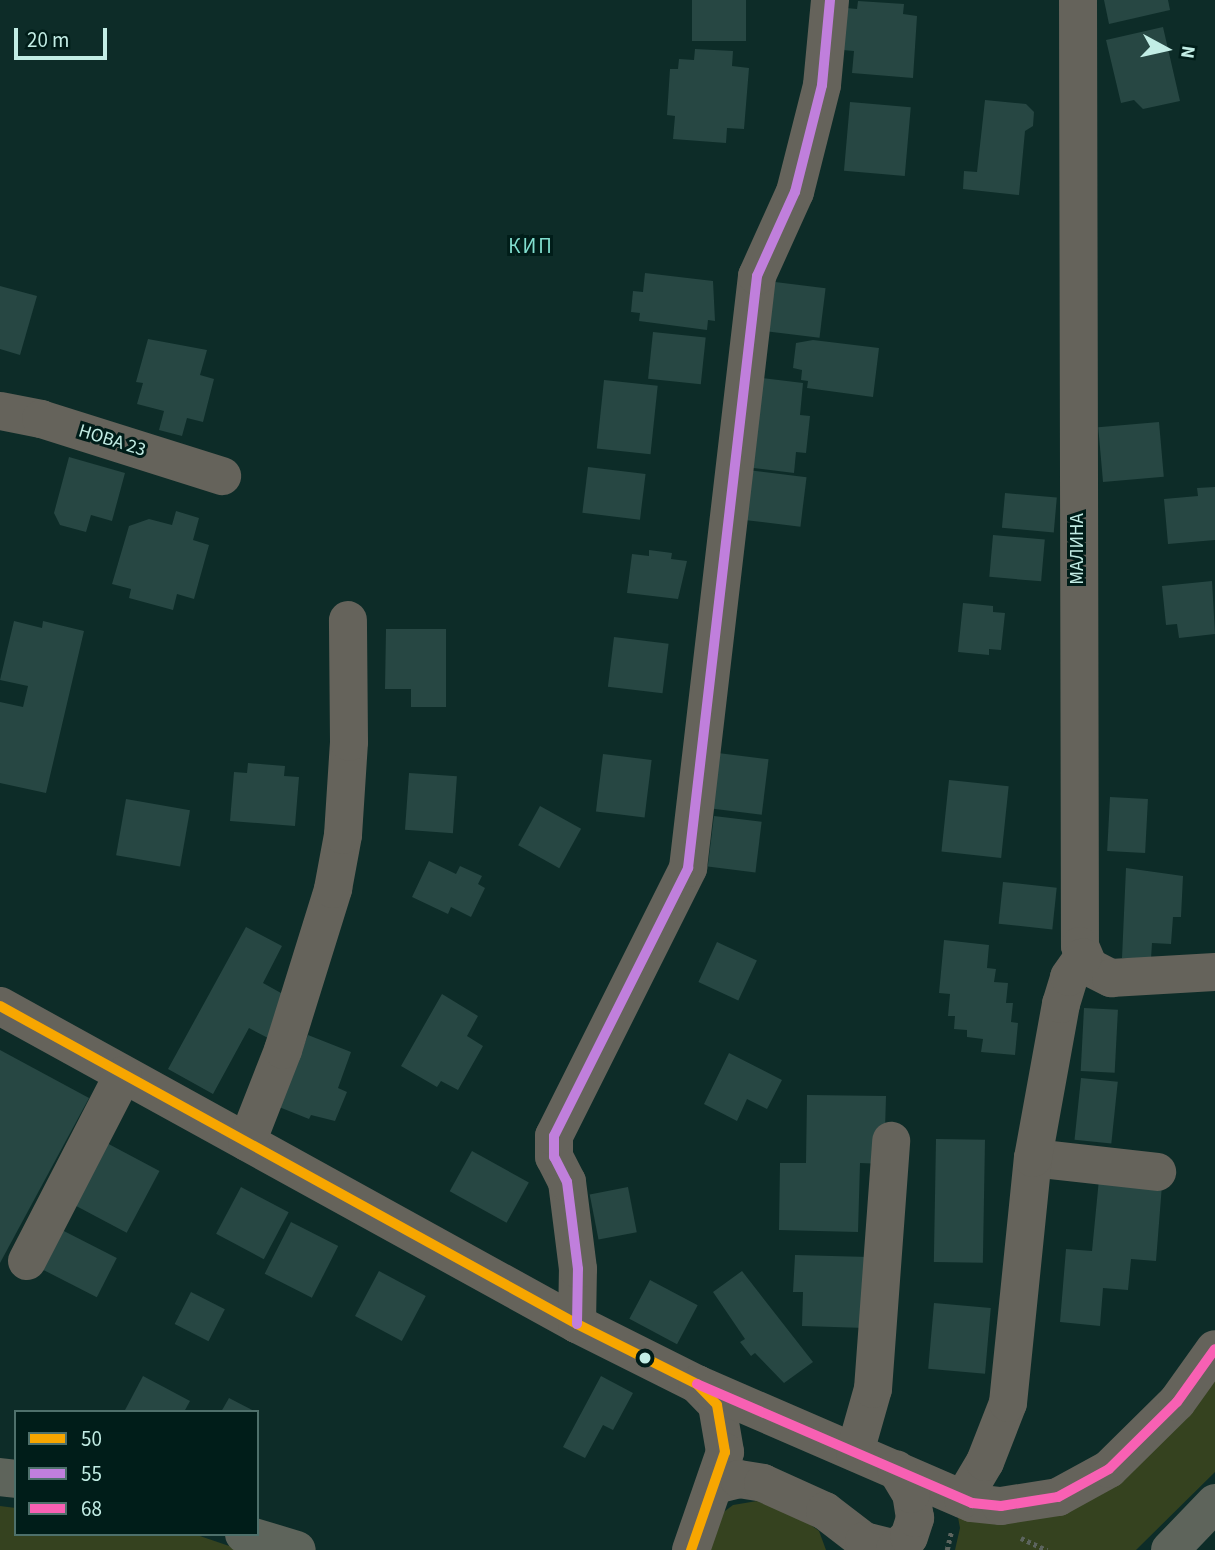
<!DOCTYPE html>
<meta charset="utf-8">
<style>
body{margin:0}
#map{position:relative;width:1215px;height:1550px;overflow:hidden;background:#0d2c28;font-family:"Source Sans 3",sans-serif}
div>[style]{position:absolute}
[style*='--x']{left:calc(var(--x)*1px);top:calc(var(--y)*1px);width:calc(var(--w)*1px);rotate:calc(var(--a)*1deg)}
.green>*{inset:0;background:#35421f}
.building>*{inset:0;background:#274743;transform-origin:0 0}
.path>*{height:4.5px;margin-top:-2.25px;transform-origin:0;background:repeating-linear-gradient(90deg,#5c645e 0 3.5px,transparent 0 7px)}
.minor>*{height:38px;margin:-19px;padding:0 19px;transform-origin:19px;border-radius:19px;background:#65635b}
.major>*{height:38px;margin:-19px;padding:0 19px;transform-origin:19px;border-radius:19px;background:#5e645b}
.bus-1>*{height:10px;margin:-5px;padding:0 5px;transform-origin:5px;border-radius:5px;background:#f7a600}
.bus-2>*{height:10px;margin:-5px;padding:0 5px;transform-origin:5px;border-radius:5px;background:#c07fdc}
.bus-3>*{height:10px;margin:-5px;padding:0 5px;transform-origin:5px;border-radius:5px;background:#f860b3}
.dots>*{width:19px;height:19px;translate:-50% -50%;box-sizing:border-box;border:4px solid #001d19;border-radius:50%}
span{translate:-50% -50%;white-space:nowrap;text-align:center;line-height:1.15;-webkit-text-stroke:6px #001d19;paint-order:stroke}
.street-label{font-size:19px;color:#c2ede5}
.neighbourhood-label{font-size:21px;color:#81decf;letter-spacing:2px}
.legend{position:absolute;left:14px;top:1410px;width:245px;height:126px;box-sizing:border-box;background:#001d19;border:2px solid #4e706b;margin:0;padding:9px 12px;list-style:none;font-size:21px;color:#c2ede5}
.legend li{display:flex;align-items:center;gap:14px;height:35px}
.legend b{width:35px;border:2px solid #4e706b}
.north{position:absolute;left:1131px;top:14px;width:70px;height:70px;-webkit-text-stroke:5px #001d19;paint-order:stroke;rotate:98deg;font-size:19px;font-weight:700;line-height:28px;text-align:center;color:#c2ede5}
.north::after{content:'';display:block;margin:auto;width:24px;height:32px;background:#c2ede5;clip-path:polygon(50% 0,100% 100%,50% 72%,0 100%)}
.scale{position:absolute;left:14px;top:28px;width:93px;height:32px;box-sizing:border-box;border:4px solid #c2ede5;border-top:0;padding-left:9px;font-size:21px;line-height:24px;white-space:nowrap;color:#c2ede5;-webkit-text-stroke:5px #001d19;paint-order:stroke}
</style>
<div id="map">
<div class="green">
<div style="clip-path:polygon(1215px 1372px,1215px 1472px,1136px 1550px,955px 1550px,960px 1528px,957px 1512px,1026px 1518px)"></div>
<div style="clip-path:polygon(757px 1501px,803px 1519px,819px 1531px,826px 1550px,706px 1550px,717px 1517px,733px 1505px)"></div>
<div style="clip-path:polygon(0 1506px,16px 1508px,16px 1534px,194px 1534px,241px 1550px,0 1550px)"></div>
</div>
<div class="building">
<div style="left:692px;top:0;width:54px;height:41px"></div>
<div style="clip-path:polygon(1104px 0,1168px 0,1170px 10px,1109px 24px)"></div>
<div style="clip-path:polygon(858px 1px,904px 4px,903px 14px,917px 16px,913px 78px,852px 73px,854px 51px,843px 50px,846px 8px,857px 9px)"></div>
<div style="clip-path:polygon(1163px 27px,1180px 101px,1143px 109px,1134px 100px,1121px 103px,1106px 40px)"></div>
<div style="clip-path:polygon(695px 49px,733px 51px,732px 66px,749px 68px,744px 129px,727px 128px,726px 143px,673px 139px,675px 116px,667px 115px,670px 69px,678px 69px,679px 59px,694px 60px)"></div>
<div style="clip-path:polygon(985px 100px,1026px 104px,1034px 112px,1033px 126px,1025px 131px,1019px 195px,963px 189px,964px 171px,977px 172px)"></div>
<div style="left:850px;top:102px;width:61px;height:69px;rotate:5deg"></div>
<div style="clip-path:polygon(645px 273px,713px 281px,715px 321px,708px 320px,707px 330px,639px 321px,640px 313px,631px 312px,633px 291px,643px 292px)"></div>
<div style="left:767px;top:281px;width:59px;height:50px;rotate:7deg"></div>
<div style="clip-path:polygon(0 286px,37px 296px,20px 355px,0 349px)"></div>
<div style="left:653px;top:332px;width:53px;height:47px;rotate:6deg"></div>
<div style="clip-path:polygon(148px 339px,207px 350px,200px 375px,214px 379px,203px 422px,187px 418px,182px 436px,159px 430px,164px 411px,137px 404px,143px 383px,136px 382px)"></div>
<div style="clip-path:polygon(813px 340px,879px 348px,873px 397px,807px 388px,808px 381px,801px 380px,802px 370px,793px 368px,796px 343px)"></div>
<div style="clip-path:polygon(761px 378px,803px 383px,800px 415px,810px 416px,806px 453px,796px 452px,794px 473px,745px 467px)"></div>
<div style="left:604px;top:380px;width:54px;height:69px;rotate:6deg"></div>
<div style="left:1159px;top:422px;width:55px;height:61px;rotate:85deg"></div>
<div style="clip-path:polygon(69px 457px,125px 473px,112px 521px,91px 515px,86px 532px,60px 525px,54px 513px)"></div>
<div style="left:588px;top:467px;width:58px;height:46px;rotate:7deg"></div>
<div style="left:740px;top:469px;width:67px;height:50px;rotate:7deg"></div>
<div style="clip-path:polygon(1215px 487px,1215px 540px,1168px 544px,1164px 499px,1198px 496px,1197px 488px)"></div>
<div style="left:1005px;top:493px;width:52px;height:35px;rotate:5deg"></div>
<div style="clip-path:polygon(176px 511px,199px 518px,193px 540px,209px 545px,194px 599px,177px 594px,173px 610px,129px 598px,131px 589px,112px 584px,129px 526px,149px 519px,172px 525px)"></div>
<div style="left:993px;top:535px;width:52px;height:42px;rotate:5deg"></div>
<div style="clip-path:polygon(649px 550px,672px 553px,671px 559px,687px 561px,678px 599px,627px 593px,632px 554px,649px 556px)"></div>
<div style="clip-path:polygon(1212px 581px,1215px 634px,1179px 638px,1177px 624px,1166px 625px,1162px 586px)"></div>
<div style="clip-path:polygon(963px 603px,993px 606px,993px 612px,1005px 613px,1001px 650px,989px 649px,989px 655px,958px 652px)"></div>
<div style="clip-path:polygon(14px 621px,42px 628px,43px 621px,84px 631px,46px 793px,0 783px,0 702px,23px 707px,28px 686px,0 680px)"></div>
<div style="clip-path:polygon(386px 629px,446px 629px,446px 707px,411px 707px,411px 689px,385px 689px)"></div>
<div style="left:614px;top:637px;width:55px;height:50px;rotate:7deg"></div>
<div style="left:710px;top:752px;width:59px;height:56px;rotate:7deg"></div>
<div style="left:603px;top:754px;width:49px;height:58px;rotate:7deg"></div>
<div style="clip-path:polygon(248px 763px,285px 766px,284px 776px,299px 777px,295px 826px,230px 821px,234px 772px,247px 773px)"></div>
<div style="left:409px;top:773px;width:48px;height:57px;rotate:4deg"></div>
<div style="left:949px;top:780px;width:60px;height:72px;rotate:6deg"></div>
<div style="left:1110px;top:797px;width:38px;height:54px;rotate:3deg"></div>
<div style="left:126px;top:799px;width:65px;height:57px;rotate:10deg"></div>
<div style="left:540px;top:806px;width:47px;height:45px;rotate:29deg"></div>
<div style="left:714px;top:816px;width:48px;height:51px;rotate:7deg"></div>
<div style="clip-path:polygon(429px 861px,456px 874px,460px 866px,482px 876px,478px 884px,485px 888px,471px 917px,451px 907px,448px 914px,412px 897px)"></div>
<div style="clip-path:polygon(1126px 868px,1183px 876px,1181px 917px,1173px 917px,1171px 944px,1152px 943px,1151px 959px,1122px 958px)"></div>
<div style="left:1003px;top:882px;width:54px;height:42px;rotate:6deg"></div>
<div style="clip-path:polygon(246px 927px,282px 946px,263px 983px,290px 998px,268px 1038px,249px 1028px,213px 1094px,168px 1069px)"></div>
<div style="clip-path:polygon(944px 940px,989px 945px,987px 968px,996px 969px,994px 982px,1008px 983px,1006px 1003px,1013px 1003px,1011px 1022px,1018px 1023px,1015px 1055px,981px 1052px,983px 1039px,967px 1037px,967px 1030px,954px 1029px,955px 1016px,948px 1016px,950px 994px,939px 993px)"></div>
<div style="left:717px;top:942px;width:44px;height:44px;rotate:25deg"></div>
<div style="clip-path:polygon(442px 994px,478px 1016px,467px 1036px,483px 1046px,458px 1090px,441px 1081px,437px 1087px,401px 1066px)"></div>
<div style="left:1084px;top:1008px;width:34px;height:63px;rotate:3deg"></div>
<div style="clip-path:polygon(308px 1035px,351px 1052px,338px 1088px,347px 1092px,335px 1121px,311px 1115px,309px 1119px,279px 1107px)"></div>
<div style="clip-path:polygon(0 1050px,89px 1098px,0 1263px)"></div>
<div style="clip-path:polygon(729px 1053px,782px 1080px,767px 1109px,747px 1099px,737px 1121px,704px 1104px)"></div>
<div style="left:1081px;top:1078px;width:37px;height:62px;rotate:6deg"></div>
<div style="clip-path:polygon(807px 1095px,886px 1096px,884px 1164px,860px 1163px,858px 1232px,779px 1230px,780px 1163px,806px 1163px)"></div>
<div style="left:936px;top:1139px;width:49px;height:123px;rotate:1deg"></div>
<div style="left:103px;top:1141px;width:64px;height:70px;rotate:28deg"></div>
<div style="left:472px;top:1151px;width:65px;height:46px;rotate:29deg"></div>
<div style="clip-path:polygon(1099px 1179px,1162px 1185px,1156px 1261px,1131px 1259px,1128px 1290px,1103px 1288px,1100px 1326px,1060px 1322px,1066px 1249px,1092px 1251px)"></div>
<div style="left:241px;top:1187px;width:54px;height:53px;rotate:28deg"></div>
<div style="left:628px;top:1187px;width:46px;height:39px;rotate:79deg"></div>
<div style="left:291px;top:1222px;width:53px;height:58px;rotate:27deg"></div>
<div style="left:58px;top:1228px;width:66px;height:44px;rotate:27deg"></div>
<div style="clip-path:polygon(795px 1255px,869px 1257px,866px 1328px,802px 1326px,803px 1292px,793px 1292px)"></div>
<div style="left:379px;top:1271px;width:53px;height:51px;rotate:28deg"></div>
<div style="clip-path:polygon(742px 1271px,813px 1362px,784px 1383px,755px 1353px,751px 1356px,740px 1342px,745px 1339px,713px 1292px)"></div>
<div style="left:650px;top:1280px;width:54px;height:44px;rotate:28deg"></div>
<div style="left:191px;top:1292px;width:38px;height:36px;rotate:27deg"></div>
<div style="left:934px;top:1303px;width:57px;height:66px;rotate:5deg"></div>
<div style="clip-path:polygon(143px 1376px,190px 1401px,184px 1412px,124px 1412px)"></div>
<div style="clip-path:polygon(601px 1376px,633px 1393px,613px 1430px,603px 1425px,585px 1458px,563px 1447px)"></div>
<div style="clip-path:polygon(229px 1398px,256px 1412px,221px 1412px)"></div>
</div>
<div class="path">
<div style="--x:1021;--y:1538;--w:29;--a:25"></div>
<div style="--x:947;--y:1550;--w:18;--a:-77"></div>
</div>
<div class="minor">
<div style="--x:1078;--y:0;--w:946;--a:89.88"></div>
<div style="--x:1080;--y:946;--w:23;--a:67"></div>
<div style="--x:1089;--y:967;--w:25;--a:27"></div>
<div style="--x:1111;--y:978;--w:104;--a:-3.3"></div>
<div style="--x:0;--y:411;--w:42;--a:11"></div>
<div style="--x:41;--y:419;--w:190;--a:17.5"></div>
<div style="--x:0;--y:1006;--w:659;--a:28.86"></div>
<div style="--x:577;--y:1324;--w:134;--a:26.6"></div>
<div style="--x:697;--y:1384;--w:29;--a:46"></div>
<div style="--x:717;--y:1405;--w:48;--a:80.3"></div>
<div style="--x:725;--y:1452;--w:104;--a:109.1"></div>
<div style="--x:247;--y:1142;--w:99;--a:-68.6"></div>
<div style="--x:283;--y:1050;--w:169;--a:-72.7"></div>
<div style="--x:333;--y:889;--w:55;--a:-79.5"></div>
<div style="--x:343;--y:835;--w:93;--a:-86.3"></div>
<div style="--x:349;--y:742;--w:122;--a:-90.5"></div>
<div style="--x:1033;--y:1158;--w:125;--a:6.4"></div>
<div style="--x:27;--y:1261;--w:209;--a:-62.7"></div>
<div style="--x:577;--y:1324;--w:55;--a:-89"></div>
<div style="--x:578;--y:1269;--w:88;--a:-97.2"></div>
<div style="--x:567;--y:1182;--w:28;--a:-117"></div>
<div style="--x:554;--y:1157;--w:21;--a:-90"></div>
<div style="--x:554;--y:1136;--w:300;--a:-63.4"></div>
<div style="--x:688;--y:868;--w:596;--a:-83.35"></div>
<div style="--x:757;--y:276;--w:92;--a:-65.7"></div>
<div style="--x:795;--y:192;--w:110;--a:-75.8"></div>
<div style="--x:822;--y:85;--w:85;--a:-84.6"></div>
<div style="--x:699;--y:1385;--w:297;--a:23.4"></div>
<div style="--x:972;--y:1503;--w:29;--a:6"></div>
<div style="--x:1001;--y:1506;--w:58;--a:-9"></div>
<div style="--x:1058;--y:1497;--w:58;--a:-28.8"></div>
<div style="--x:1109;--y:1469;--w:95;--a:-44.6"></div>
<div style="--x:1177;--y:1402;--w:65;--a:-54.4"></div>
<div style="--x:855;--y:1452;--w:66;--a:-74.1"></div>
<div style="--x:873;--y:1389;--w:249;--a:-85.8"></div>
<div style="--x:715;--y:1485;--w:25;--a:-14"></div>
<div style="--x:739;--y:1479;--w:24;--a:9"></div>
<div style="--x:763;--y:1483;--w:68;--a:24.3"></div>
<div style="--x:825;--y:1511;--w:49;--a:37.6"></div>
<div style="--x:864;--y:1541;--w:32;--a:14"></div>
<div style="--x:895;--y:1549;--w:18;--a:-41"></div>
<div style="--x:909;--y:1537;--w:20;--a:-72"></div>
<div style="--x:915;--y:1518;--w:24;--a:-99"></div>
<div style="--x:911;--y:1494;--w:29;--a:-121"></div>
<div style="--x:963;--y:1499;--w:43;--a:-59.3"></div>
<div style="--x:985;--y:1462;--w:63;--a:-68.7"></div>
<div style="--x:1008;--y:1403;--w:246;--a:-84.2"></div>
<div style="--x:1033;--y:1158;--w:157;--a:-79.7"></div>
<div style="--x:1061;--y:1004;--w:28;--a:-73"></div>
<div style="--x:1069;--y:977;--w:24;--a:-55"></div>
</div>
<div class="major">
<div style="--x:0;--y:1477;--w:16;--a:7"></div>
<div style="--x:244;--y:1534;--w:55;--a:16.8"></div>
<div style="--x:1170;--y:1550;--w:65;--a:-46.2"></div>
</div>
<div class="bus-1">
<div style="--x:0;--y:1006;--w:659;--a:28.86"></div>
<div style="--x:577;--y:1324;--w:134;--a:26.6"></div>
<div style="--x:697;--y:1384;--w:29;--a:46"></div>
<div style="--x:717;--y:1405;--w:48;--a:80.3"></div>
<div style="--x:725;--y:1452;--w:104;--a:109.1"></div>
</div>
<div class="bus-2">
<div style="--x:577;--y:1324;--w:55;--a:-89"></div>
<div style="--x:578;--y:1269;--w:88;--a:-97.2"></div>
<div style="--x:567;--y:1182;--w:28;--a:-117"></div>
<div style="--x:554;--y:1157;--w:21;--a:-90"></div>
<div style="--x:554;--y:1136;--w:300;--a:-63.4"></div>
<div style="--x:688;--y:868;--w:596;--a:-83.35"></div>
<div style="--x:757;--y:276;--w:92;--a:-65.7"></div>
<div style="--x:795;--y:192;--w:110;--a:-75.8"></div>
<div style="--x:822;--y:85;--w:85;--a:-84.6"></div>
</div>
<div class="bus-3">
<div style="--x:697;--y:1384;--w:300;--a:23.4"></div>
<div style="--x:972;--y:1503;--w:29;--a:6"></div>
<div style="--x:1001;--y:1506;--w:58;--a:-9"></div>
<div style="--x:1058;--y:1497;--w:58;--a:-28.8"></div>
<div style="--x:1109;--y:1469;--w:95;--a:-44.6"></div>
<div style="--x:1177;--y:1402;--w:65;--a:-54.4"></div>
</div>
<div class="dots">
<div style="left:645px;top:1358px;background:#c2ede5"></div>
</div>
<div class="street-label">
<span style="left:112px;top:441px;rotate:17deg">НОВА 23</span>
<span style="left:1078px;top:549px;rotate:-90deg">МАЛИНА</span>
</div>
<div class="neighbourhood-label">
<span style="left:531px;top:246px">КИП</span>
</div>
<ul class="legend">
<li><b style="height:9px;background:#f7a600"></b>50</li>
<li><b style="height:9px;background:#c07fdc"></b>55</li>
<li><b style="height:9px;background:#f860b3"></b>68</li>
</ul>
<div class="north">N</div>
<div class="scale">20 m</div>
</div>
